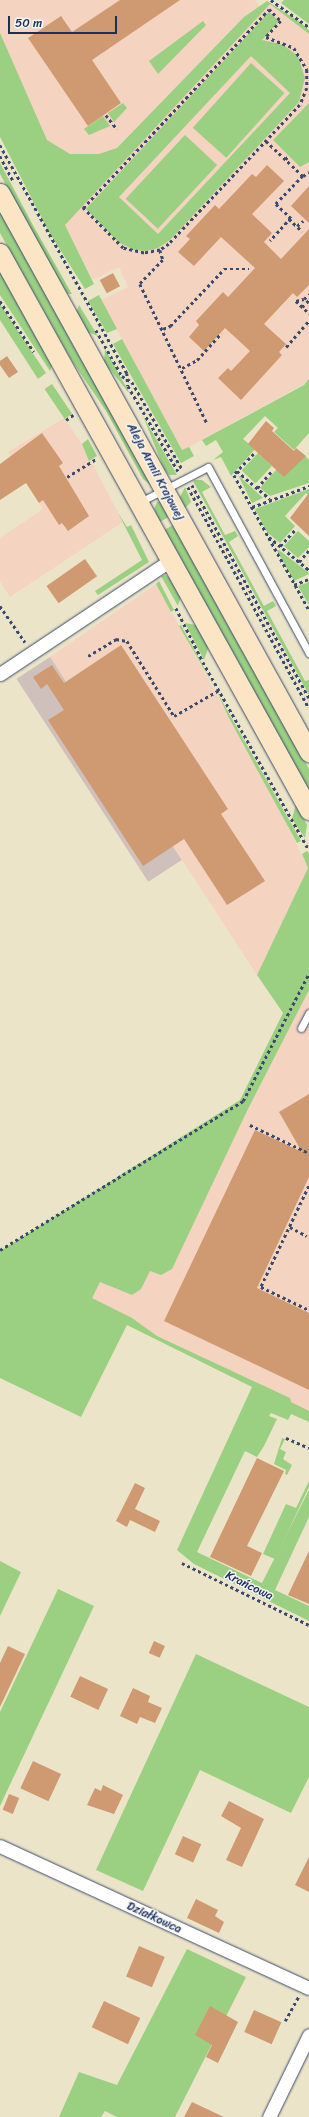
<!DOCTYPE html>
<meta charset="utf-8">
<style>
body{margin:0}
#map{position:relative;width:309px;height:2117px;overflow:hidden;background:#ece4c8;font-family:Sriracha,sans-serif}
div>[style]{position:absolute}
[style*='--x']{left:calc(var(--x)*1px);top:calc(var(--y)*1px);width:calc(var(--w)*1px);rotate:calc(var(--a)*1deg)}
.built>*{inset:0;background:#f4d3c1}
.industrial>*{inset:0;background:#d0c0bc;transform-origin:0 0}
.green>*{inset:0;background:#9bd082;transform-origin:0 0}
.building>*{inset:0;background:#cf9a72;transform-origin:0 0}
.path>*{height:2.5px;margin-top:-1.25px;transform-origin:0;background:repeating-linear-gradient(90deg,#3a4a6e 0 3px,transparent 0 6px)}
.roads{filter:drop-shadow(0 0 1px #3a4a6e) drop-shadow(0 0 1px #3a4a6e)}
.lane>*{height:7px;margin:-3.5px;padding:0 3.5px;transform-origin:3.5px;border-radius:3.5px;background:#fff}
.street>*{height:13px;margin:-6.5px;padding:0 6.5px;transform-origin:6.5px;border-radius:6.5px;background:#fff}
.secondary>*{height:19px;margin:-9.5px;padding:0 9.5px;transform-origin:9.5px;border-radius:9.5px;background:#fce5c4}
span{translate:-50% -50%;white-space:nowrap;text-align:center;line-height:1.15;-webkit-text-stroke:3px #f6f6f2;paint-order:stroke}
.street-label{font-size:12px;color:#1b2f5e}
.scale{position:absolute;left:8px;top:16px;width:109px;height:18px;box-sizing:border-box;border:2px solid #1b2f5e;border-top:0;padding-left:5px;font-size:12px;line-height:14px;white-space:nowrap;color:#1b2f5e;-webkit-text-stroke:3px #f6f6f2;paint-order:stroke}
</style>
<div id="map">
<div class="built">
<div style="clip-path:polygon(0 0,255px 0,262px 11px,270px 3px,309px 34px,309px 379px,304px 384px,182px 451px,101px 300px,128px 287px,119px 267px,93px 280px,65px 226px,0 62px)"></div>
<div style="clip-path:polygon(64px 418px,82px 444px,123px 522px,10px 597px,0 581px,0 538px,43px 509px,8px 452px)"></div>
<div style="clip-path:polygon(156px 584px,279px 808px,308px 868px,257px 975px,50px 657px)"></div>
<div style="clip-path:polygon(309px 990px,309px 1414px,0 1263px,247px 1111px)"></div>
</div>
<div class="industrial">
<div style="left:50px;top:657px;width:242px;height:40px;rotate:57deg"></div>
</div>
<div class="green">
<div style="clip-path:polygon(284px 0,309px 0,309px 24px,281px 3px)"></div>
<div style="clip-path:polygon(267px 1px,300px 22px,309px 30px,309px 34px,270px 4px,65px 225px,94px 284px,85px 289px,49px 232px,0 137px,0 33px,47px 140px,70px 154px,99px 154px,117px 148px,244px 17px)"></div>
<div style="clip-path:polygon(evenodd,269px 12px,279px 21px,262px 40px,283px 45px,298px 56px,305px 78px,299px 102px,170px 240px,158px 248px,146px 251px,134px 250px,118px 242px,86px 209px,269px 12px,251px 56px,290px 93px,158px 234px,119px 197px,251px 56px)"></div>
<div style="clip-path:polygon(203px 21px,206px 25px,158px 74px,149px 61px)"></div>
<div style="left:251px;top:63px;width:45px;height:87px;rotate:42deg"></div>
<div style="clip-path:polygon(123px 103px,127px 108px,114px 122px,108px 113px)"></div>
<div style="clip-path:polygon(309px 103px,309px 162px,300px 167px,273px 140px)"></div>
<div style="clip-path:polygon(103px 116px,110px 126px,89px 135px,84px 129px)"></div>
<div style="left:185px;top:135px;width:44px;height:87px;rotate:43deg"></div>
<div style="clip-path:polygon(0 163px,34px 227px,72px 294px,67px 294px,30px 229px,0 174px)"></div>
<div style="clip-path:polygon(0 209px,152px 486px,143px 479px,106px 411px,70px 358px,31px 288px,0 233px)"></div>
<div style="clip-path:polygon(0 272px,52px 366px,50px 371px,0 295px)"></div>
<div style="clip-path:polygon(99px 295px,117px 329px,107px 333px,88px 301px)"></div>
<div style="clip-path:polygon(0 304px,46px 373px,38px 379px,0 320px)"></div>
<div style="clip-path:polygon(79px 305px,98px 336px,87px 332px,76px 313px)"></div>
<div style="clip-path:polygon(122px 339px,182px 450px,189px 447px,194px 456px,181px 463px,113px 344px)"></div>
<div style="clip-path:polygon(105px 349px,129px 392px,128px 392px,104px 362px)"></div>
<div style="clip-path:polygon(309px 379px,309px 433px,294px 450px,274px 432px,278px 428px,265px 416px,243px 439px,255px 449px,231px 476px,221px 457px,213px 460px,223px 452px,216px 440px,206px 446px,202px 440px,304px 385px)"></div>
<div style="left:52px;top:384px;width:36px;height:9px;rotate:56deg"></div>
<div style="clip-path:polygon(143px 416px,177px 475px,169px 475px,164px 469px)"></div>
<div style="clip-path:polygon(88px 439px,97px 456px,89px 461px,82px 444px)"></div>
<div style="left:258px;top:453px;width:19px;height:24px;rotate:43deg"></div>
<div style="clip-path:polygon(303px 454px,309px 460px,309px 483px,270px 496px,260px 488px,276px 470px)"></div>
<div style="clip-path:polygon(238px 475px,263px 498px,252px 503px)"></div>
<div style="clip-path:polygon(195px 480px,202px 480px,211px 487px,202px 492px,225px 535px,235px 531px,238px 536px,229px 542px,264px 606px,273px 601px,276px 606px,267px 611px,305px 681px,309px 680px,309px 695px,193px 481px)"></div>
<div style="clip-path:polygon(185px 487px,191px 502px,185px 508px,180px 497px)"></div>
<div style="clip-path:polygon(309px 489px,309px 496px,306px 493px,285px 516px,295px 526px,280px 543px,267px 532px,255px 509px)"></div>
<div style="clip-path:polygon(157px 502px,161px 502px,170px 516px,160px 522px,154px 509px)"></div>
<div style="clip-path:polygon(118px 513px,127px 527px,131px 525px,149px 562px,98px 595px,95px 591px,142px 560px)"></div>
<div style="clip-path:polygon(175px 524px,309px 769px,309px 793px,164px 530px)"></div>
<div style="clip-path:polygon(298px 531px,309px 541px,309px 547px,298px 558px,284px 546px)"></div>
<div style="clip-path:polygon(279px 550px,309px 573px,309px 574px,294px 581px,277px 551px)"></div>
<div style="clip-path:polygon(165px 575px,170px 578px,181px 596px,178px 606px,161px 576px)"></div>
<div style="clip-path:polygon(159px 581px,174px 610px,171px 612px,156px 584px)"></div>
<div style="clip-path:polygon(309px 582px,309px 605px,298px 586px)"></div>
<div style="clip-path:polygon(185px 623px,196px 625px,209px 646px,204px 660px)"></div>
<div style="clip-path:polygon(181px 625px,216px 690px,179px 626px)"></div>
<div style="clip-path:polygon(217px 692px,301px 841px,297px 843px,229px 718px)"></div>
<div style="clip-path:polygon(296px 804px,307px 825px,305px 838px,292px 819px)"></div>
<div style="clip-path:polygon(307px 851px,309px 854px,309px 990px,247px 1111px,172px 1269px,161px 1275px,150px 1271px,141px 1289px,132px 1295px,100px 1282px,92px 1298px,132px 1318px,157px 1336px,290px 1398px,291px 1402px,309px 1411px,309px 1422px,291px 1414px,288px 1420px,271px 1413px,269px 1416px,277px 1419px,264px 1446px,257px 1457px,245px 1451px,197px 1552px,262px 1583px,309px 1490px,309px 1517px,275px 1590px,309px 1606px,309px 1621px,194px 1564px,177px 1550px,252px 1387px,127px 1325px,81px 1417px,0 1378px,0 1251px,240px 1100px,283px 1013px,257px 975px,308px 868px,302px 854px)"></div>
<div style="clip-path:polygon(282px 1438px,285px 1439px,280px 1449px,286px 1452px,283px 1459px,292px 1465px,287px 1475px,285px 1474px,286px 1470px,274px 1464px)"></div>
<div style="clip-path:polygon(309px 1481px,309px 1487px,275px 1559px,263px 1554px,286px 1504px,296px 1508px)"></div>
<div style="clip-path:polygon(0 1561px,21px 1572px,0 1616px)"></div>
<div style="clip-path:polygon(58px 1589px,94px 1606px,0 1806px,0 1712px)"></div>
<div style="clip-path:polygon(196px 1654px,309px 1707px,309px 1777px,291px 1813px,200px 1770px,143px 1891px,96px 1870px)"></div>
<div style="clip-path:polygon(187px 1949px,246px 1977px,175px 2117px,117px 2117px,105px 2111px,101px 2117px,59px 2117px,79px 2072px,117px 2085px)"></div>
</div>
<div class="building">
<div style="clip-path:polygon(120px 0,180px 0,92px 60px,121px 103px,88px 126px,28px 38px,61px 16px,72px 32px)"></div>
<div style="clip-path:polygon(267px 165px,284px 181px,252px 214px,272px 233px,264px 242px,281px 259px,309px 229px,309px 285px,297px 297px,293px 293px,264px 324px,286px 344px,279px 352px,282px 355px,241px 400px,218px 378px,228px 368px,231px 371px,250px 351px,225px 328px,204px 351px,189px 337px,199px 325px,196px 321px,223px 292px,228px 297px,255px 268px,221px 237px,194px 266px,178px 252px,190px 239px,186px 236px,215px 205px,219px 209px,252px 174px,256px 177px)"></div>
<div style="clip-path:polygon(309px 186px,309px 223px,291px 206px)"></div>
<div style="left:113px;top:273px;width:15px;height:15px;rotate:62deg"></div>
<div style="clip-path:polygon(7px 356px,18px 372px,9px 378px,0 365px,0 361px)"></div>
<div style="clip-path:polygon(266px 421px,274px 428px,272px 431px,294px 451px,296px 448px,306px 456px,284px 477px,248px 444px)"></div>
<div style="clip-path:polygon(42px 433px,63px 463px,59px 466px,89px 516px,68px 531px,62px 523px,59px 525px,43px 500px,39px 503px,26px 483px,0 500px,0 464px)"></div>
<div style="clip-path:polygon(309px 493px,309px 536px,290px 518px)"></div>
<div style="left:85px;top:559px;width:21px;height:47px;rotate:55deg"></div>
<div style="clip-path:polygon(121px 645px,228px 809px,221px 814px,265px 881px,227px 905px,184px 839px,143px 866px,48px 720px,64px 710px,47px 684px,41px 689px,33px 677px,52px 665px,64px 683px)"></div>
<div style="clip-path:polygon(309px 1094px,309px 1177px,257px 1288px,309px 1313px,309px 1390px,164px 1321px,255px 1130px,302px 1152px,279px 1112px)"></div>
<div style="clip-path:polygon(257px 1458px,284px 1471px,247px 1546px,262px 1553px,251px 1576px,210px 1557px)"></div>
<div style="clip-path:polygon(135px 1483px,145px 1488px,135px 1509px,160px 1521px,155px 1532px,130px 1520px,127px 1527px,116px 1521px)"></div>
<div style="clip-path:polygon(309px 1551px,309px 1604px,288px 1595px)"></div>
<div style="left:154px;top:1641px;width:12px;height:13px;rotate:24deg"></div>
<div style="clip-path:polygon(8px 1646px,25px 1654px,0 1707px,0 1663px)"></div>
<div style="left:80px;top:1676px;width:31px;height:23px;rotate:25deg"></div>
<div style="clip-path:polygon(133px 1688px,150px 1696px,148px 1702px,162px 1708px,155px 1723px,140px 1717px,137px 1724px,120px 1716px)"></div>
<div style="left:33px;top:1761px;width:31px;height:30px;rotate:25deg"></div>
<div style="clip-path:polygon(103px 1785px,123px 1795px,114px 1814px,87px 1805px,95px 1788px,101px 1791px)"></div>
<div style="left:9px;top:1794px;width:11px;height:17px;rotate:22deg"></div>
<div style="clip-path:polygon(229px 1801px,264px 1819px,242px 1867px,226px 1860px,241px 1828px,221px 1816px)"></div>
<div style="left:183px;top:1836px;width:20px;height:20px;rotate:24deg"></div>
<div style="clip-path:polygon(309px 1857px,309px 1892px,295px 1885px)"></div>
<div style="clip-path:polygon(196px 1899px,218px 1910px,215px 1916px,224px 1922px,219px 1933px,187px 1918px)"></div>
<div style="left:139px;top:1946px;width:28px;height:33px;rotate:23deg"></div>
<div style="left:104px;top:2001px;width:40px;height:29px;rotate:25deg"></div>
<div style="clip-path:polygon(210px 2006px,238px 2022px,218px 2063px,206px 2057px,212px 2045px,195px 2035px)"></div>
<div style="left:254px;top:2010px;width:30px;height:24px;rotate:24deg"></div>
<div style="clip-path:polygon(192px 2102px,224px 2117px,184px 2117px)"></div>
</div>
<div class="path">
<div style="--x:271;--y:0;--w:47;--a:35.4"></div>
<div style="--x:269;--y:9;--w:17;--a:45"></div>
<div style="--x:281;--y:21;--w:22;--a:133"></div>
<div style="--x:266;--y:37;--w:30;--a:21"></div>
<div style="--x:294;--y:48;--w:26;--a:59"></div>
<div style="--x:307;--y:70;--w:18;--a:90"></div>
<div style="--x:307;--y:88;--w:18;--a:112"></div>
<div style="--x:300;--y:105;--w:191;--a:133.3"></div>
<div style="--x:169;--y:244;--w:11;--a:146"></div>
<div style="--x:160;--y:250;--w:16;--a:169"></div>
<div style="--x:144;--y:253;--w:22;--a:-167"></div>
<div style="--x:123;--y:248;--w:57;--a:-135"></div>
<div style="--x:83;--y:208;--w:272;--a:-46.9"></div>
<div style="--x:106;--y:115;--w:18;--a:52"></div>
<div style="--x:266;--y:141;--w:51;--a:43.4"></div>
<div style="--x:303;--y:176;--w:39;--a:134"></div>
<div style="--x:276;--y:204;--w:21;--a:43"></div>
<div style="--x:291;--y:218;--w:31;--a:132"></div>
<div style="--x:0;--y:145;--w:261;--a:60.9"></div>
<div style="--x:127;--y:373;--w:13;--a:86"></div>
<div style="--x:128;--y:386;--w:99;--a:59.5"></div>
<div style="--x:0;--y:156;--w:30;--a:62"></div>
<div style="--x:285;--y:159;--w:5;--a:-37"></div>
<div style="--x:303;--y:176;--w:7;--a:-34"></div>
<div style="--x:289;--y:219;--w:18;--a:43"></div>
<div style="--x:297;--y:226;--w:8;--a:-40"></div>
<div style="--x:160;--y:250;--w:10;--a:73"></div>
<div style="--x:163;--y:260;--w:33;--a:134"></div>
<div style="--x:140;--y:284;--w:154;--a:64.3"></div>
<div style="--x:0;--y:301;--w:61;--a:56.3"></div>
<div style="--x:296;--y:301;--w:18;--a:43"></div>
<div style="--x:296;--y:301;--w:8;--a:-14"></div>
<div style="--x:304;--y:299;--w:7;--a:-45"></div>
<div style="--x:302;--y:307;--w:10;--a:-45"></div>
<div style="--x:163;--y:329;--w:8;--a:-23"></div>
<div style="--x:170;--y:326;--w:79;--a:-46.5"></div>
<div style="--x:224;--y:269;--w:25;--a:0"></div>
<div style="--x:96;--y:330;--w:53;--a:60.5"></div>
<div style="--x:122;--y:376;--w:12;--a:31"></div>
<div style="--x:132;--y:382;--w:100;--a:60.1"></div>
<div style="--x:286;--y:347;--w:35;--a:-49"></div>
<div style="--x:182;--y:368;--w:17;--a:-28"></div>
<div style="--x:197;--y:360;--w:36;--a:-48"></div>
<div style="--x:66;--y:420;--w:9;--a:-36"></div>
<div style="--x:254;--y:454;--w:29;--a:134"></div>
<div style="--x:234;--y:475;--w:154;--a:60.9"></div>
<div style="--x:237;--y:471;--w:43;--a:40.3"></div>
<div style="--x:67;--y:477;--w:34;--a:-32"></div>
<div style="--x:192;--y:485;--w:243;--a:61.2"></div>
<div style="--x:188;--y:487;--w:252;--a:61.3"></div>
<div style="--x:257;--y:488;--w:23;--a:-49"></div>
<div style="--x:252;--y:507;--w:61;--a:-20.2"></div>
<div style="--x:269;--y:537;--w:52;--a:39.5"></div>
<div style="--x:280;--y:546;--w:22;--a:-47"></div>
<div style="--x:299;--y:562;--w:16;--a:-50"></div>
<div style="--x:294;--y:585;--w:16;--a:-22"></div>
<div style="--x:0;--y:606;--w:44;--a:55.2"></div>
<div style="--x:176;--y:608;--w:60;--a:63.4"></div>
<div style="--x:203;--y:662;--w:216;--a:60.6"></div>
<div style="--x:88;--y:656;--w:33;--a:-31"></div>
<div style="--x:116;--y:639;--w:11;--a:10"></div>
<div style="--x:127;--y:641;--w:89;--a:57.9"></div>
<div style="--x:174;--y:716;--w:52;--a:-30"></div>
<div style="--x:250;--y:1125;--w:65;--a:25.4"></div>
<div style="--x:309;--y:1186;--w:112;--a:115.4"></div>
<div style="--x:261;--y:1287;--w:53;--a:25.6"></div>
<div style="--x:290;--y:1227;--w:19;--a:28"></div>
<div style="--x:0;--y:1250;--w:285;--a:-31.5"></div>
<div style="--x:243;--y:1101;--w:144;--a:-62.7"></div>
<div style="--x:286;--y:1438;--w:25;--a:23"></div>
<div style="--x:182;--y:1563;--w:141;--a:26"></div>
<div style="--x:285;--y:2021;--w:29;--a:-61"></div>
</div>
<div class="roads">
<div class="lane">
<div style="--x:140;--y:502;--w:76;--a:-27.2"></div>
<div style="--x:208;--y:467;--w:212;--a:61.5"></div>
<div style="--x:301;--y:1028;--w:17;--a:-62"></div>
</div>
<div class="street">
<div style="--x:0;--y:674;--w:206;--a:-33.7"></div>
<div style="--x:0;--y:1846;--w:340;--a:24.7"></div>
<div style="--x:269;--y:2117;--w:91;--a:-64"></div>
</div>
<div class="secondary">
<div style="--x:0;--y:193;--w:639;--a:61.07"></div>
<div style="--x:0;--y:253;--w:637;--a:60.98"></div>
</div>
</div>
<div class="street-label">
<span style="left:155px;top:472px;rotate:62deg">Aleja Armii Krajowej</span>
<span style="left:249px;top:1586px;rotate:26deg">Krańcowa</span>
<span style="left:154px;top:1918px;rotate:25deg">Działkowca</span>
</div>
<div class="scale">50 m</div>
</div>
